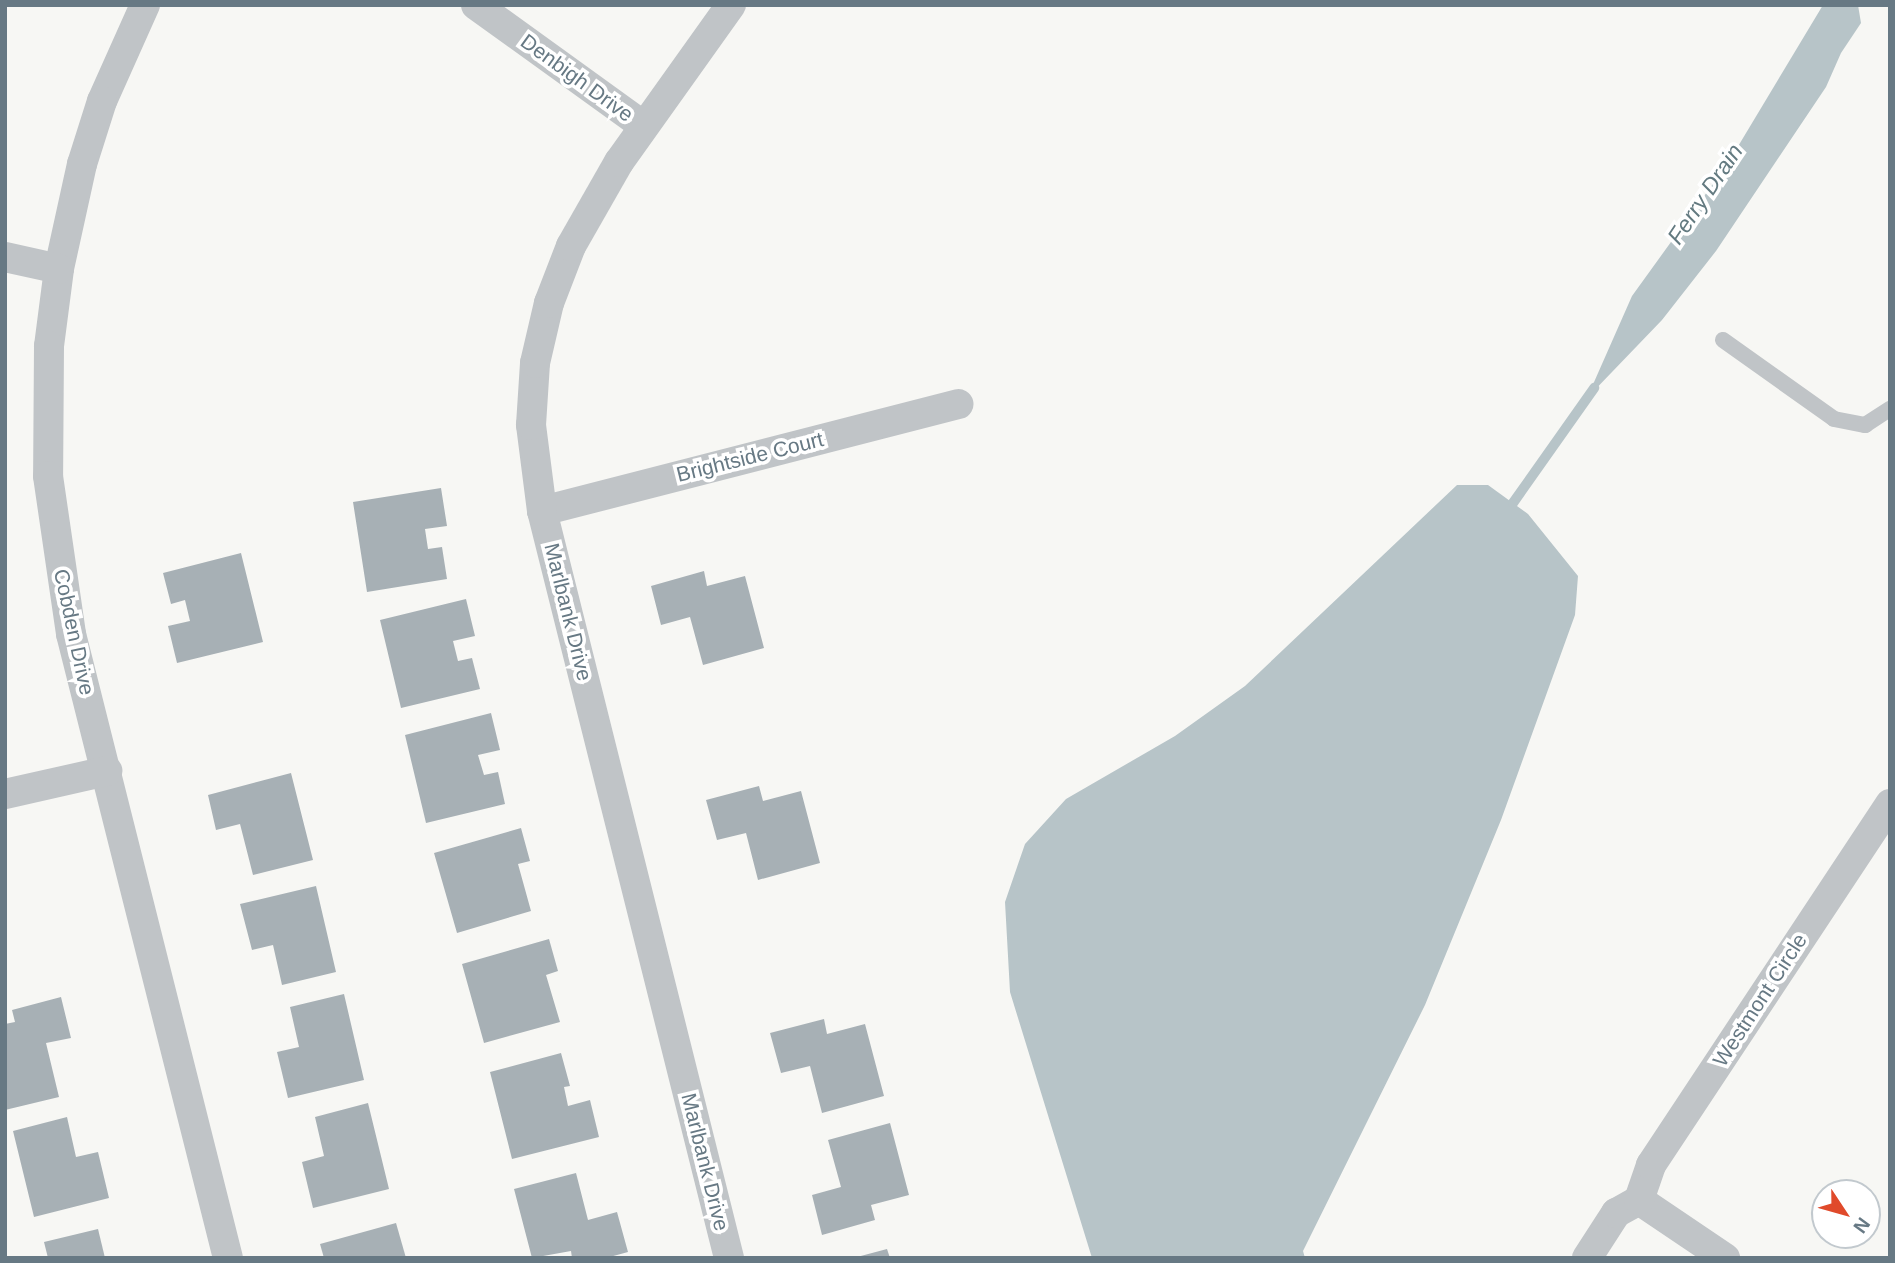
<!DOCTYPE html>
<style>
body{margin:0}
#map{position:relative;width:1895px;height:1263px;overflow:hidden;background:#f7f7f4;font-family:Helvetica,sans-serif}
div>[style]{position:absolute}
[style*='--x']{left:calc(var(--x)*1px);top:calc(var(--y)*1px);width:calc(var(--w)*1px);rotate:calc(var(--a)*1deg)}
.water>*{inset:0;background:#b7c4c8}
.stream>*{height:10px;margin:-5px;padding:0 5px;transform-origin:5px;border-radius:5px;background:#b7c4c8}
.building>*{inset:0;background:#a7b0b5}
.lane>*{height:16px;margin:-8px;padding:0 8px;transform-origin:8px;border-radius:8px;background:#c0c4c7}
.street>*{height:30px;margin:-15px;padding:0 15px;transform-origin:15px;border-radius:15px;background:#c0c4c7}
span{translate:-50% -50%;white-space:nowrap;text-align:center;line-height:1.15;-webkit-text-stroke:7px #fff;paint-order:stroke}
.street-label{font-size:21px;color:#677984}
.water-label{font-size:23px;color:#637a80;font-style:italic}
.frame{position:absolute;inset:0;border:7px solid #677984;pointer-events:none}
.north{position:absolute;left:1811px;top:1179px;width:70px;height:70px;box-sizing:border-box;background:#fff;border:2px solid #c2c9ce;border-radius:50%;rotate:126deg;font-size:19px;font-weight:700;line-height:28px;text-align:center;color:#677984}
.north::after{content:'';display:block;margin:auto;width:24px;height:32px;background:#e04a2b;clip-path:polygon(50% 0,100% 100%,50% 72%,0 100%)}
</style>
<div id="map">
<div class="water">
<div style="clip-path:polygon(1823px 5px,1858px 5px,1861px 23px,1841px 53px,1826px 87px,1716px 251px,1662px 320px,1587px 398px,1632px 296px,1728px 163px)"></div>
<div style="clip-path:polygon(1457px 485px,1488px 485px,1528px 514px,1578px 576px,1575px 615px,1501px 820px,1425px 1005px,1303px 1251px,1305px 1258px,1092px 1258px,1010px 992px,1005px 902px,1025px 844px,1066px 799px,1175px 736px,1245px 686px)"></div>
</div>
<div class="stream">
<div style="--x:1513;--y:503;--w:141;--a:-54.8"></div>
</div>
<div class="building">
<div style="clip-path:polygon(441px 488px,447px 526px,425px 529px,428px 549px,442px 547px,447px 579px,367px 592px,353px 502px)"></div>
<div style="clip-path:polygon(241px 553px,263px 642px,177px 663px,168px 626px,190px 621px,185px 600px,171px 604px,163px 573px)"></div>
<div style="clip-path:polygon(704px 571px,707px 586px,745px 576px,764px 648px,703px 665px,690px 617px,661px 625px,651px 586px)"></div>
<div style="clip-path:polygon(466px 599px,475px 636px,453px 641px,458px 661px,472px 658px,480px 689px,401px 708px,380px 620px)"></div>
<div style="clip-path:polygon(491px 713px,500px 750px,478px 755px,484px 775px,498px 772px,505px 804px,426px 823px,405px 735px)"></div>
<div style="clip-path:polygon(291px 773px,313px 860px,253px 875px,240px 824px,216px 830px,208px 795px)"></div>
<div style="clip-path:polygon(759px 786px,763px 801px,801px 791px,820px 863px,758px 880px,746px 833px,717px 840px,706px 800px)"></div>
<div style="clip-path:polygon(521px 828px,530px 861px,518px 864px,531px 911px,457px 933px,434px 853px)"></div>
<div style="clip-path:polygon(316px 886px,336px 972px,282px 985px,273px 945px,252px 950px,240px 904px)"></div>
<div style="clip-path:polygon(549px 939px,558px 971px,546px 975px,560px 1022px,484px 1043px,462px 964px)"></div>
<div style="clip-path:polygon(344px 994px,364px 1080px,288px 1098px,277px 1052px,299px 1047px,290px 1007px)"></div>
<div style="clip-path:polygon(61px 997px,71px 1038px,46px 1043px,59px 1097px,5px 1110px,5px 1024px,15px 1022px,12px 1010px)"></div>
<div style="clip-path:polygon(824px 1019px,827px 1034px,865px 1024px,884px 1096px,822px 1113px,810px 1066px,781px 1073px,770px 1033px)"></div>
<div style="clip-path:polygon(561px 1053px,570px 1086px,564px 1087px,568px 1106px,590px 1100px,599px 1137px,512px 1159px,490px 1072px)"></div>
<div style="clip-path:polygon(368px 1103px,389px 1189px,313px 1208px,302px 1162px,324px 1156px,315px 1117px)"></div>
<div style="clip-path:polygon(67px 1117px,76px 1157px,98px 1152px,109px 1198px,34px 1217px,13px 1131px)"></div>
<div style="clip-path:polygon(890px 1123px,909px 1195px,871px 1205px,875px 1220px,822px 1235px,812px 1195px,841px 1187px,828px 1140px)"></div>
<div style="clip-path:polygon(576px 1173px,588px 1220px,617px 1212px,628px 1252px,606px 1258px,572px 1258px,571px 1251px,532px 1258px,514px 1189px)"></div>
<div style="clip-path:polygon(396px 1223px,406px 1258px,324px 1258px,320px 1244px)"></div>
<div style="clip-path:polygon(98px 1229px,105px 1258px,48px 1258px,44px 1242px)"></div>
<div style="clip-path:polygon(887px 1249px,890px 1258px,857px 1258px,857px 1257px)"></div>
</div>
<div class="lane">
<div style="--x:1723;--y:340;--w:136;--a:35.4"></div>
<div style="--x:1834;--y:419;--w:32;--a:11"></div>
<div style="--x:1865;--y:425;--w:30;--a:-33"></div>
</div>
<div class="street">
<div style="--x:145;--y:5;--w:105;--a:114.1"></div>
<div style="--x:102;--y:101;--w:66;--a:107.6"></div>
<div style="--x:82;--y:164;--w:107;--a:102.4"></div>
<div style="--x:59;--y:269;--w:78;--a:97.4"></div>
<div style="--x:49;--y:346;--w:130;--a:90.4"></div>
<div style="--x:48;--y:476;--w:160;--a:81.7"></div>
<div style="--x:71;--y:634;--w:643;--a:75.88"></div>
<div style="--x:476;--y:5;--w:207;--a:35.8"></div>
<div style="--x:5;--y:257;--w:55;--a:12.5"></div>
<div style="--x:542;--y:511;--w:430;--a:-14.4"></div>
<div style="--x:5;--y:794;--w:105;--a:-12.7"></div>
<div style="--x:1639;--y:1200;--w:104;--a:34"></div>
<div style="--x:729;--y:1258;--w:770;--a:-104.05"></div>
<div style="--x:542;--y:511;--w:87;--a:-97.3"></div>
<div style="--x:531;--y:425;--w:62;--a:-86.3"></div>
<div style="--x:535;--y:363;--w:62;--a:-76.9"></div>
<div style="--x:549;--y:303;--w:61;--a:-68.9"></div>
<div style="--x:571;--y:246;--w:97;--a:-60.3"></div>
<div style="--x:619;--y:162;--w:193;--a:-54.5"></div>
<div style="--x:1587;--y:1258;--w:54;--a:-57.2"></div>
<div style="--x:1616;--y:1213;--w:26;--a:-29"></div>
<div style="--x:1639;--y:1200;--w:37;--a:-71"></div>
<div style="--x:1651;--y:1165;--w:433;--a:-56.5"></div>
</div>
<div class="street-label">
<span style="left:577px;top:78px;rotate:36deg">Denbigh Drive</span>
<span style="left:750px;top:457px;rotate:-14deg">Brightside Court</span>
<span style="left:568px;top:612px;rotate:76deg">Marlbank Drive</span>
<span style="left:74px;top:632px;rotate:78deg">Cobden Drive</span>
<span style="left:1760px;top:1000px;rotate:-57deg">Westmont Circle</span>
<span style="left:705px;top:1162px;rotate:76deg">Marlbank Drive</span>
</div>
<div class="water-label">
<span style="left:1705px;top:194px;rotate:-56deg">Ferry Drain</span>
</div>
<div class="frame"></div>
<div class="north">N</div>
</div>
